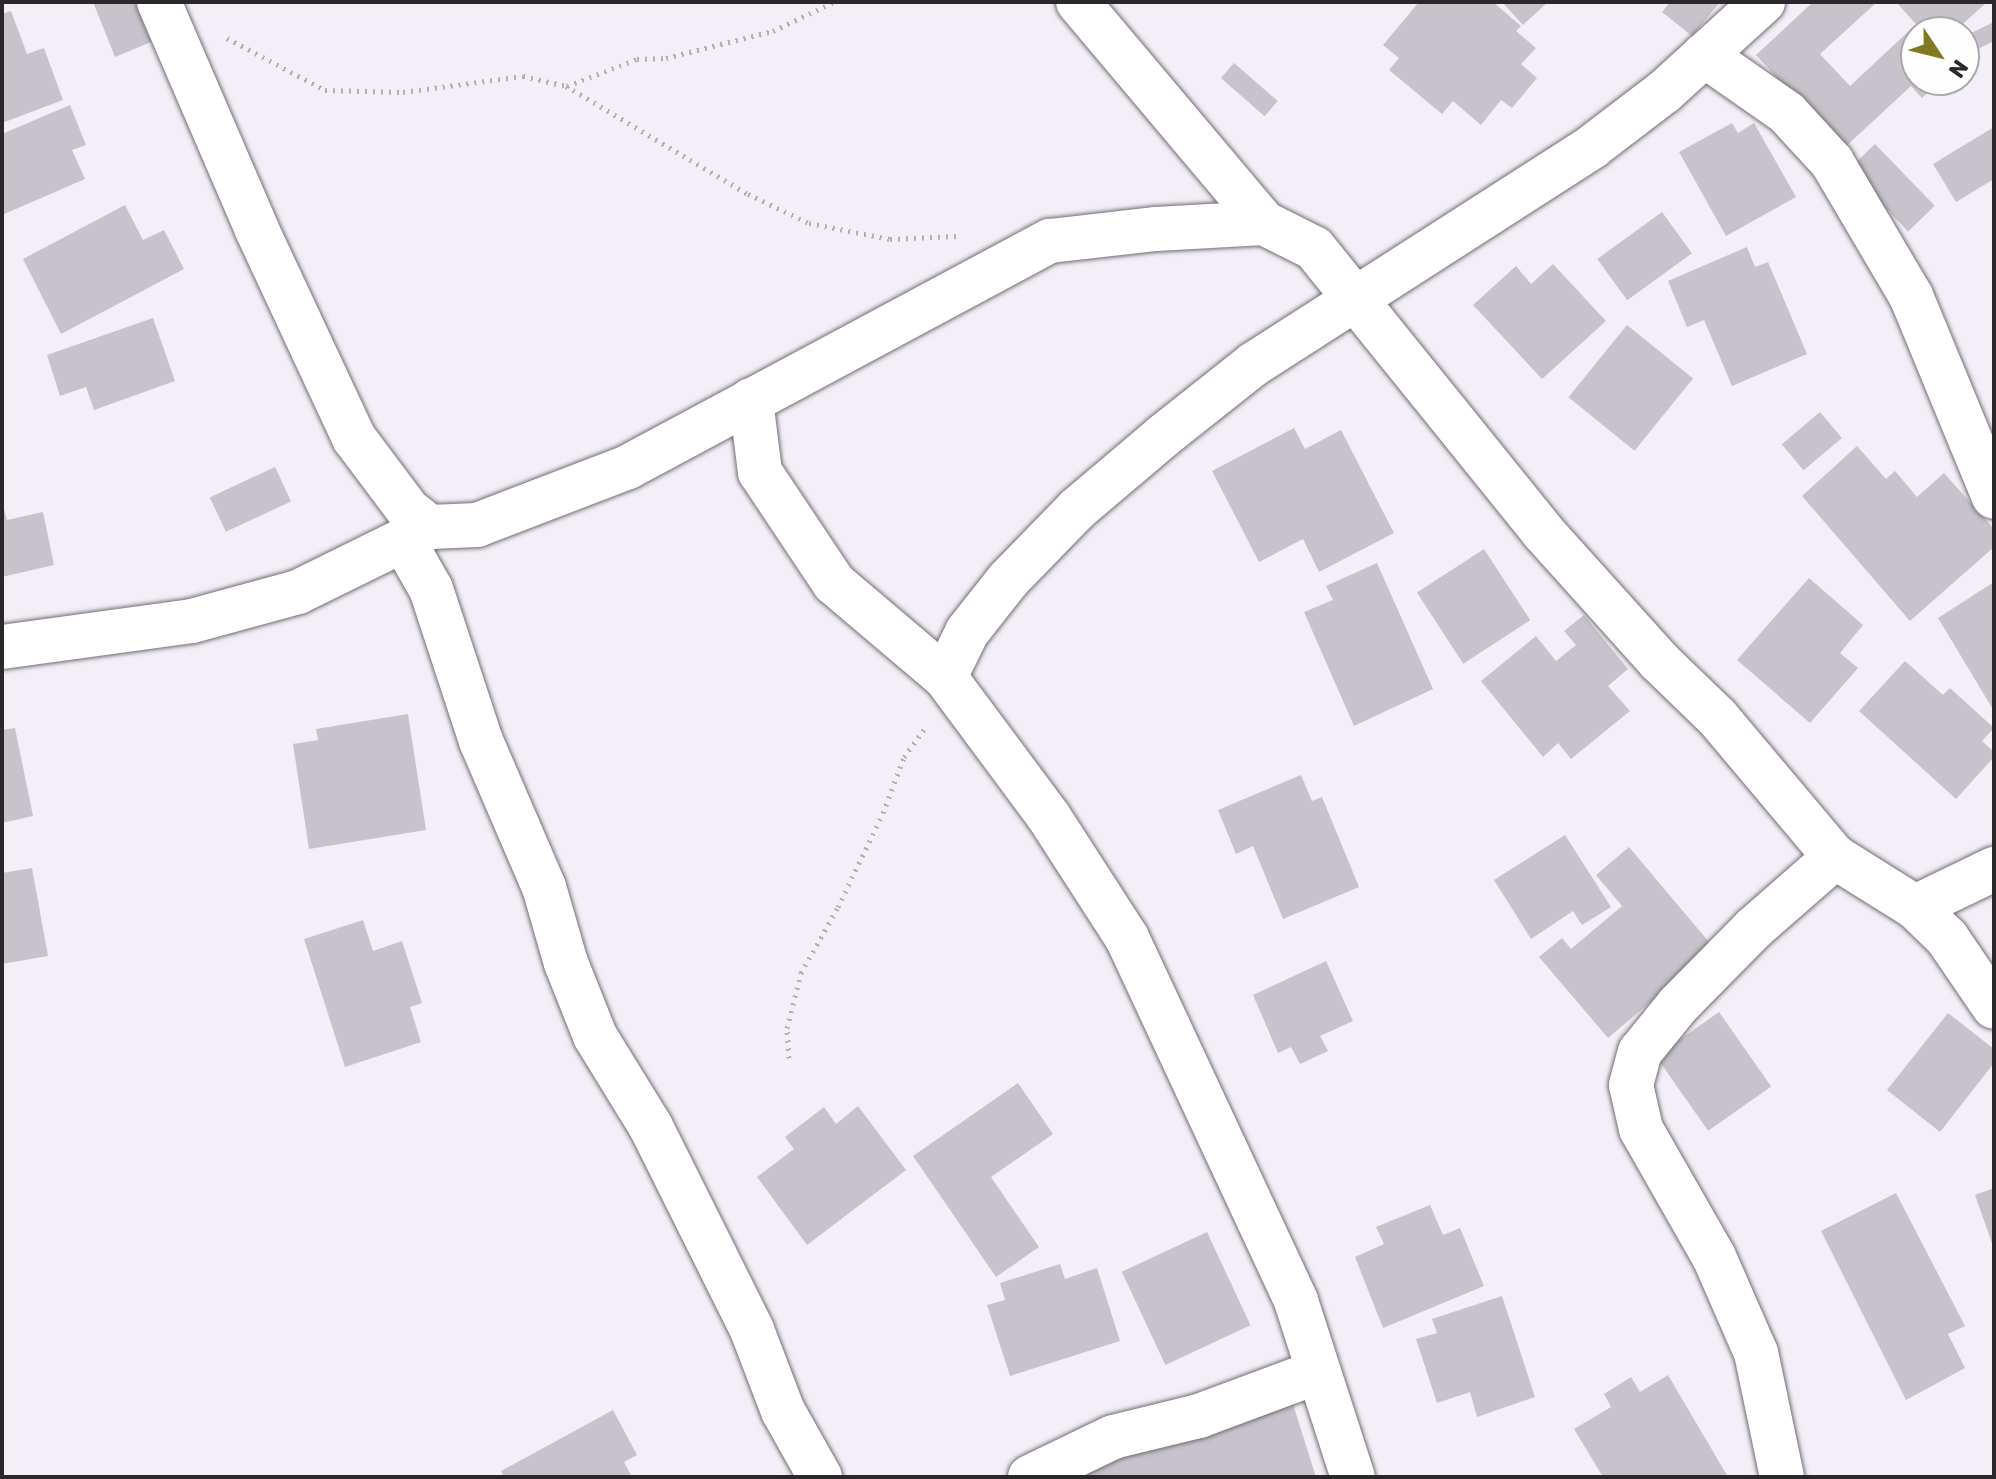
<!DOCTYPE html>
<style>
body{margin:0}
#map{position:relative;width:1996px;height:1479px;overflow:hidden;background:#f4eef7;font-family:Rubik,sans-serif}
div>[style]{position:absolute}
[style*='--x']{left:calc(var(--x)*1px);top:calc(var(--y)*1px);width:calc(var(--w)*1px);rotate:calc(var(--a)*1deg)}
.building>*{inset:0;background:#c8c3cb;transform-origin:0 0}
.path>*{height:5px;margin-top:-2.5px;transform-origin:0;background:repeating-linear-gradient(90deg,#b4afb7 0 2px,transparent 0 8px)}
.roads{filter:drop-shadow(0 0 2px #726d75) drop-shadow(0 0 2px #726d75)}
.minor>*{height:44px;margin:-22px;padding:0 22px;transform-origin:22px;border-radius:22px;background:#fff}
span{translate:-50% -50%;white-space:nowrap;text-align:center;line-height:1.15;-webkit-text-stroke:7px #fefefe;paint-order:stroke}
.frame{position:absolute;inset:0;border:4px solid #2a282b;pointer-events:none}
.north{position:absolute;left:1900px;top:16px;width:80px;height:80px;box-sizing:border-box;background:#fefefe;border:2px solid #a9a8aa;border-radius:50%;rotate:125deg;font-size:22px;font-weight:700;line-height:32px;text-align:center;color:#2a282b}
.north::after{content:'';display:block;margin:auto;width:28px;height:36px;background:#82791e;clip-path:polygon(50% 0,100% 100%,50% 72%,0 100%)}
</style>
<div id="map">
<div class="building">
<div style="clip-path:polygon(93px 2px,135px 2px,151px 42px,115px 57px)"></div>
<div style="clip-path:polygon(1419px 2px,1493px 2px,1521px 26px,1516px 31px,1536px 48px,1521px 64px,1537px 78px,1512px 108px,1501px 100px,1481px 125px,1453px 101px,1442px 114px,1389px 70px,1399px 58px,1383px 45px)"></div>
<div style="clip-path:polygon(1502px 2px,1548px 2px,1523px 25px)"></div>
<div style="clip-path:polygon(1670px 2px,1720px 2px,1692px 36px,1662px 12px)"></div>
<div style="clip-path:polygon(1813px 2px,1877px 2px,1820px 54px,1850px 86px,1910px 30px,1916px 37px,1916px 80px,1942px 80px,1922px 98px,1911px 86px,1843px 149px,1756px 55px)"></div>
<div style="clip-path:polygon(1896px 2px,1987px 2px,1954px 32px,1923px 32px)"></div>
<div style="clip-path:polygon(11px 11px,27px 54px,44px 48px,63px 100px,2px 123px,2px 14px)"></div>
<div style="clip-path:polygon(1994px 22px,1994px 41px,1978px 49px,1969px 34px)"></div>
<div style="left:1234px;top:63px;width:58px;height:20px;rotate:41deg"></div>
<div style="clip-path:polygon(70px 105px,86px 145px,72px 150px,85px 179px,2px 215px,2px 134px)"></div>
<div style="clip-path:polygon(1732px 123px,1738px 133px,1754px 123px,1796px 197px,1726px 236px,1679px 152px)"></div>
<div style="clip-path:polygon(1994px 127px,1994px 179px,1956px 202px,1933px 164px)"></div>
<div style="left:1875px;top:144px;width:86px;height:37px;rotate:46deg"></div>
<div style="clip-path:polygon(125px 205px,143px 240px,164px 230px,184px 269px,61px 334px,23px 259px)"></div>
<div style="left:1662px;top:212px;width:51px;height:80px;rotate:54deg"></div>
<div style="clip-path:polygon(1747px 247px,1755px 267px,1768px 262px,1807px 354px,1732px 386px,1704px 320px,1687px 327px,1668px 281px)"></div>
<div style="clip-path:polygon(1553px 264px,1606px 321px,1542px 379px,1473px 305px,1516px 266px,1531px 284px)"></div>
<div style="clip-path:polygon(153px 318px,175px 381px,94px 410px,86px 387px,60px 396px,47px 355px)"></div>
<div style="left:1627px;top:325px;width:85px;height:93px;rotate:39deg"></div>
<div style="left:1820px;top:412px;width:34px;height:50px;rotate:50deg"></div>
<div style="clip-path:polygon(1294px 428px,1305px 449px,1341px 430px,1394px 533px,1319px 572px,1303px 539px,1259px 562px,1212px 471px)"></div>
<div style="clip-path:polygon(1857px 446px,1886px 479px,1895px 471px,1917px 497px,1944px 473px,1994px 529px,1994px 547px,1910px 621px,1802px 496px)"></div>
<div style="left:275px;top:467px;width:38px;height:72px;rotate:65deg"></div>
<div style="clip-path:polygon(3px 505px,7px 520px,43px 512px,54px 565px,2px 577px)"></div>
<div style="left:1484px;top:549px;width:85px;height:80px;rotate:57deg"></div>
<div style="clip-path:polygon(1377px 563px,1433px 689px,1354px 726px,1304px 612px,1333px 600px,1326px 586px)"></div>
<div style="clip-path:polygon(1809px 578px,1863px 625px,1840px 653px,1858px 668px,1810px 723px,1737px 660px)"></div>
<div style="clip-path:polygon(1994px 582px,1994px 711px,1938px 618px)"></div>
<div style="clip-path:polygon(1584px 615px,1628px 669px,1608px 686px,1630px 711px,1571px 759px,1558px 743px,1543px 757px,1481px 681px,1536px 636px,1556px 661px,1576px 645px,1564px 631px)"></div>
<div style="clip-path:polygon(1905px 661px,1943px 695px,1950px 688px,1994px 728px,1982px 741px,1994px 752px,1994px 757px,1956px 799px,1859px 711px)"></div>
<div style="clip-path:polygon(408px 714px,426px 830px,309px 849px,293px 744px,318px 740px,316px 729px)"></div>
<div style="clip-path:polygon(15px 728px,33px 816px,2px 823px,2px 730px)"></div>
<div style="clip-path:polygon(1301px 775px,1312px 801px,1322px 797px,1359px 887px,1283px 919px,1253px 846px,1236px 854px,1218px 810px)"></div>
<div style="clip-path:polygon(1565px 835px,1611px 907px,1582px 925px,1573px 911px,1531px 939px,1494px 880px)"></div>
<div style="clip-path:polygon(1629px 847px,1714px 948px,1608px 1038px,1539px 957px,1562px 938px,1571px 949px,1622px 906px,1596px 875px)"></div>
<div style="clip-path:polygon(32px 868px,48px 956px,2px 964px,2px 873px)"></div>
<div style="clip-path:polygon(363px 920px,373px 951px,402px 941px,422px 1003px,410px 1007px,421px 1042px,345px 1067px,304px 939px)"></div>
<div style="clip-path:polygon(1326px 961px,1353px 1021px,1320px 1036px,1328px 1051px,1300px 1064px,1291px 1047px,1278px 1053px,1253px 995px)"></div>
<div style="left:1719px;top:1012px;width:91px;height:77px;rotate:55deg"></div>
<div style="clip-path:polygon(1948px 1013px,1994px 1049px,1994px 1063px,1940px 1132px,1887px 1090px)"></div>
<div style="clip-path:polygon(1018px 1083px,1053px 1134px,991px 1177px,1039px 1247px,996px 1277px,913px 1156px)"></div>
<div style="clip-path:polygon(858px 1106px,906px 1170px,807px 1245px,757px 1177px,794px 1149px,785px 1137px,824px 1107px,836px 1124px)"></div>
<div style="clip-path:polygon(1994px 1188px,1994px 1249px,1975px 1195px)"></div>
<div style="clip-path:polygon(1896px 1193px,1965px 1326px,1948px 1334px,1965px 1368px,1906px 1400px,1821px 1231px)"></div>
<div style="clip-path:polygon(1430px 1205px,1443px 1235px,1460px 1228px,1484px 1286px,1383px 1328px,1355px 1257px,1384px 1244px,1376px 1227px)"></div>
<div style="left:1207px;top:1232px;width:103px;height:94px;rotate:65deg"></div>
<div style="clip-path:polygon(1060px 1264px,1065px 1279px,1097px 1268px,1120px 1341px,1010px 1376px,987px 1305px,1005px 1300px,1000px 1283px)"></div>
<div style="clip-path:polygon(1502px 1296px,1535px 1397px,1477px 1417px,1470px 1392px,1437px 1403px,1416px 1339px,1437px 1333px,1432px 1319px)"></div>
<div style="clip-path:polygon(1668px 1375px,1728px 1477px,1603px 1477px,1574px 1429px,1611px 1407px,1604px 1394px,1631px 1377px,1640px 1392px)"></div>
<div style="clip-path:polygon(1292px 1401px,1316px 1477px,1089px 1477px,1086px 1470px)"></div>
<div style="clip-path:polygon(613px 1410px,637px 1455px,624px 1462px,632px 1477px,504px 1477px,501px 1471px)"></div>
</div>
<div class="path">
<div style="--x:227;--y:38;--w:111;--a:28"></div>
<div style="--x:325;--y:90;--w:78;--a:1.5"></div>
<div style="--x:403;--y:92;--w:121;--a:-7.6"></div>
<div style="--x:523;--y:76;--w:44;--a:13.1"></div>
<div style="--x:566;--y:86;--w:212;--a:30.7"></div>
<div style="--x:748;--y:194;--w:68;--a:25.4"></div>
<div style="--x:809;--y:223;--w:83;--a:11.2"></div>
<div style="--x:890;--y:239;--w:66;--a:-2.6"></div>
<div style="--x:567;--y:86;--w:75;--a:-21.1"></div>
<div style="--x:637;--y:59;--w:29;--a:-2"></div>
<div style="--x:666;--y:58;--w:110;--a:-14.2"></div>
<div style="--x:773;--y:31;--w:68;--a:-25.4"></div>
<div style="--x:789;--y:1058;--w:30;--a:-94"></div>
<div style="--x:787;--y:1028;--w:57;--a:-75.7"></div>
<div style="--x:801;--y:973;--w:76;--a:-60.7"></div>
<div style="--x:838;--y:907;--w:104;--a:-64.4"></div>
<div style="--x:883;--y:813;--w:60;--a:-69.4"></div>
<div style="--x:904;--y:757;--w:34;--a:-54"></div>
</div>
<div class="roads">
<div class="minor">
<div style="--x:159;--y:2;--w:248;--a:66.7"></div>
<div style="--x:257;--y:230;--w:230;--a:65"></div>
<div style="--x:354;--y:438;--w:90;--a:53.1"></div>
<div style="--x:408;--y:510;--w:28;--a:38"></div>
<div style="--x:430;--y:527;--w:47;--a:-2.4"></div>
<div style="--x:477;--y:525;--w:162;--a:-21"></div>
<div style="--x:628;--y:467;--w:479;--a:-28.2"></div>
<div style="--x:1050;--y:241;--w:107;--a:-6.5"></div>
<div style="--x:1156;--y:229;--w:108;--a:-3.2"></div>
<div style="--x:1264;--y:223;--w:56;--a:26.6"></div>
<div style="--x:1314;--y:248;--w:365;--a:51.1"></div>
<div style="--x:1543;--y:532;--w:173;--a:48"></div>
<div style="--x:1659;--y:661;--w:81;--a:44"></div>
<div style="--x:1717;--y:717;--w:183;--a:49.9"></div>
<div style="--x:1835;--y:857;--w:94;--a:32"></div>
<div style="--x:1915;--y:907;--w:88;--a:-25.7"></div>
<div style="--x:1078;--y:2;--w:289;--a:49.9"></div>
<div style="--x:1704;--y:55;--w:101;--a:34.9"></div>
<div style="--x:1787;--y:113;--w:67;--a:47.4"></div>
<div style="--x:1832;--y:162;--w:156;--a:59.5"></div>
<div style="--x:1911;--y:296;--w:217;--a:67.6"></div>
<div style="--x:751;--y:400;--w:73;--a:82.9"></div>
<div style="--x:760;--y:472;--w:133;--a:56.3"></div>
<div style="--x:834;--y:583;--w:145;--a:40.3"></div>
<div style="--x:945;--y:677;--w:174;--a:53.4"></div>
<div style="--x:1049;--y:817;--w:144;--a:57.2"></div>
<div style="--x:1127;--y:938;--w:400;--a:65"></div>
<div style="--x:1296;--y:1301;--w:185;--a:72.1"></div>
<div style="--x:403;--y:540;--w:56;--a:60.3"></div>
<div style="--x:431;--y:589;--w:160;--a:71.8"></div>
<div style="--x:481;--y:741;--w:159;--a:66.7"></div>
<div style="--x:544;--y:887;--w:79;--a:73.9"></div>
<div style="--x:566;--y:963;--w:79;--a:68.3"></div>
<div style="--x:595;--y:1036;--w:107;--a:58.4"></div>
<div style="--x:651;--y:1127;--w:227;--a:63.5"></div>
<div style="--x:752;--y:1330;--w:87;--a:69.1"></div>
<div style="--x:783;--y:1411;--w:76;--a:60.7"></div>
<div style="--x:2;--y:647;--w:192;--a:-7.8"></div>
<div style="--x:192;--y:621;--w:110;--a:-15.3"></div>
<div style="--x:298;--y:592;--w:145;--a:-26.2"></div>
<div style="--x:945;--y:677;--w:50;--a:-63.9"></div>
<div style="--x:967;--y:632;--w:66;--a:-51.7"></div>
<div style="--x:1008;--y:580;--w:99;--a:-45.8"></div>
<div style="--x:1077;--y:509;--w:113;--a:-40.3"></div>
<div style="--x:1163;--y:436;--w:116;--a:-38.4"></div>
<div style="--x:1254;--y:364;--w:403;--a:-32.7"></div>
<div style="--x:1593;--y:146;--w:89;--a:-37.3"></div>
<div style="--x:1664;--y:92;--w:134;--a:-42.3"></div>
<div style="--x:1915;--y:907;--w:45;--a:44.1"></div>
<div style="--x:1947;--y:938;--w:83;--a:55.7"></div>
<div style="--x:1030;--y:1477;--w:92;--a:-25.7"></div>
<div style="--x:1113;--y:1437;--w:89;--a:-13.7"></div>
<div style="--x:1199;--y:1416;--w:126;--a:-20.4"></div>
<div style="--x:1782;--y:1477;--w:127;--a:-101.8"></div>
<div style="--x:1756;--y:1353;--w:105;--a:-113.6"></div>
<div style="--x:1714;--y:1257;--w:147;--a:-119.7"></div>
<div style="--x:1641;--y:1129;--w:45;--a:-102.8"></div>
<div style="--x:1631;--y:1085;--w:34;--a:-75"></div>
<div style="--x:1640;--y:1052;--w:60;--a:-51"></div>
<div style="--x:1678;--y:1005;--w:108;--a:-45.4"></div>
<div style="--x:1754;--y:928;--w:108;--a:-41.2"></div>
</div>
</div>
<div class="frame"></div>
<div class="north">N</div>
</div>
